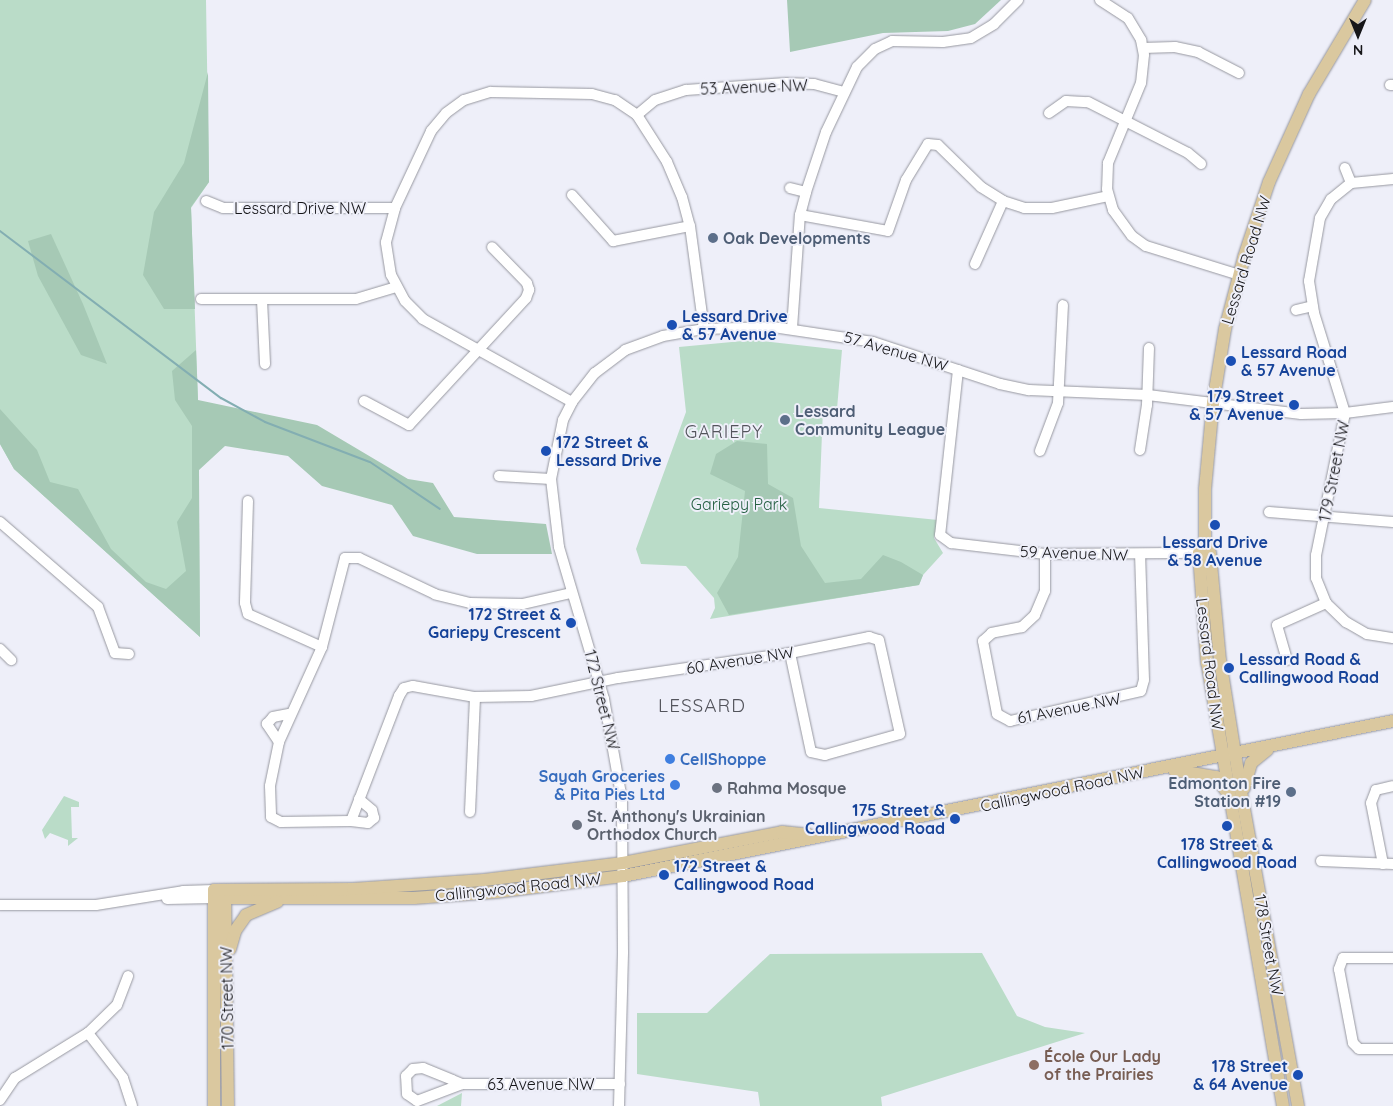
<!DOCTYPE html>
<meta charset="utf-8">
<style>
body{margin:0}
#map{position:relative;width:1393px;height:1106px;overflow:hidden;background:#eeeff9;font-family:Quicksand,sans-serif}
div>[style]{position:absolute}
[style*='--x']{left:calc(var(--x)*1px);top:calc(var(--y)*1px);width:calc(var(--w)*1px);rotate:calc(var(--a)*1deg)}
.green>*{inset:0;background:#badcc8}
.forest>*{inset:0;background:#a6c9b5}
.stream>*{height:2px;margin:-1px;padding:0 1px;transform-origin:1px;border-radius:1px;background:#83aeb2}
.roads{filter:drop-shadow(0 0 1px #9798a0) drop-shadow(0 0 1px #9798a0)}
.minor>*{height:10px;margin:-5px;padding:0 5px;transform-origin:5px;border-radius:5px;background:#fff}
.major>*{height:12px;margin:-6px;padding:0 6px;transform-origin:6px;border-radius:6px;background:#dac89f}
.dots>*{width:14px;height:14px;translate:-50% -50%;box-sizing:border-box;border:2px solid #eeeff9;border-radius:50%}
span{translate:-50% -50%;white-space:nowrap;text-align:center;line-height:1.15;-webkit-text-stroke:4px #eeeff9;paint-order:stroke}
.street-label{font-size:16px;color:#161619}
.service-label{font-size:16px;color:#4e5e75;font-weight:700}
.left{translate:0 -50%;text-align:left}
.right{translate:-100% -50%;text-align:right}
.transit-label{font-size:16px;color:#164399;font-weight:700}
.park-label{font-size:16px;color:#266044}
.shop-label{font-size:16px;color:#366cbe;font-weight:700}
.worship-label{font-size:16px;color:#5b616d;font-weight:700}
.education-label{font-size:16px;color:#785e54;font-weight:700}
.neighbourhood-label{font-size:18px;color:#53545c;letter-spacing:1px}
.quarter-label{font-size:19px;color:#53545c;letter-spacing:1px}
.north{position:absolute;left:1333px;top:10px;width:50px;height:50px;-webkit-text-stroke:4px #eeeff9;paint-order:stroke;rotate:180deg;font-size:14px;font-weight:700;line-height:20px;text-align:center;color:#161619}
.north::after{content:'';display:block;margin:auto;width:18px;height:22px;background:#161619;clip-path:polygon(50% 0,100% 100%,50% 72%,0 100%)}
</style>
<div id="map">
<div class="green">
<div style="clip-path:polygon(0 0,206px 0,209px 182px,191px 208px,198px 400px,200px 637px,14px 469px,0 444px)"></div>
<div style="clip-path:polygon(753px 340px,842px 350px,837px 409px,823px 409px,819px 508px,938px 520px,934px 538px,943px 553px,923px 575px,919px 585px,710px 619px,715px 608px,714px 598px,686px 566px,641px 564px,636px 549px,686px 412px,679px 347px)"></div>
<div style="clip-path:polygon(64px 796px,79px 802px,79px 807px,71px 807px,72px 838px,78px 838px,68px 846px,68px 840px,50px 833px,45px 839px,42px 830px)"></div>
<div style="clip-path:polygon(982px 953px,1017px 1016px,1045px 1027px,1085px 1033px,881px 1097px,882px 1106px,760px 1106px,758px 1092px,637px 1074px,637px 1013px,707px 1013px,770px 954px)"></div>
<div style="clip-path:polygon(462px 1093px,461px 1106px,437px 1106px)"></div>
</div>
<div class="forest">
<div style="clip-path:polygon(787px 0,1001px 0,975px 24px,948px 31px,883px 33px,790px 52px)"></div>
<div style="clip-path:polygon(208px 72px,209px 182px,191px 207px,195px 309px,164px 309px,143px 275px,154px 212px,184px 163px)"></div>
<div style="clip-path:polygon(51px 234px,83px 304px,107px 364px,81px 355px,38px 276px,28px 241px)"></div>
<div style="clip-path:polygon(196px 350px,198px 400px,317px 425px,408px 479px,433px 483px,454px 517px,546px 524px,552px 554px,477px 554px,413px 536px,392px 505px,322px 486px,288px 456px,225px 446px,199px 470px,200px 637px,14px 469px,0 444px,0 409px,37px 450px,50px 482px,78px 489px,111px 549px,146px 582px,166px 589px,186px 571px,177px 522px,192px 498px,192px 426px,175px 400px,172px 371px)"></div>
<div style="clip-path:polygon(737px 441px,767px 444px,768px 484px,793px 498px,801px 546px,825px 583px,861px 579px,883px 555px,901px 562px,923px 575px,919px 585px,729px 615px,717px 593px,738px 557px,745px 491px,710px 474px,716px 454px)"></div>
</div>
<div class="stream">
<div style="--x:0;--y:231;--w:277;--a:37.1"></div>
<div style="--x:221;--y:398;--w:50;--a:28.6"></div>
<div style="--x:265;--y:422;--w:112;--a:20.9"></div>
<div style="--x:370;--y:462;--w:84;--a:33.9"></div>
</div>
<div class="roads">
<div class="minor">
<div style="--x:1100;--y:0;--w:33;--a:33"></div>
<div style="--x:1128;--y:18;--w:26;--a:59"></div>
<div style="--x:1141;--y:40;--w:15;--a:79"></div>
<div style="--x:1144;--y:55;--w:28;--a:96"></div>
<div style="--x:1141;--y:83;--w:87;--a:112.4"></div>
<div style="--x:1108;--y:163;--w:26;--a:92"></div>
<div style="--x:1107;--y:189;--w:22;--a:74"></div>
<div style="--x:1113;--y:210;--w:32;--a:54"></div>
<div style="--x:1132;--y:236;--w:17;--a:36"></div>
<div style="--x:1146;--y:246;--w:97;--a:17.3"></div>
<div style="--x:1143;--y:48;--w:32;--a:-2"></div>
<div style="--x:1175;--y:47;--w:24;--a:12"></div>
<div style="--x:1198;--y:52;--w:46;--a:27.1"></div>
<div style="--x:1390;--y:85;--w:3;--a:0"></div>
<div style="--x:1049;--y:113;--w:21;--a:-35"></div>
<div style="--x:1066;--y:101;--w:22;--a:3"></div>
<div style="--x:1088;--y:102;--w:112;--a:27"></div>
<div style="--x:1188;--y:153;--w:17;--a:40"></div>
<div style="--x:637;--y:115;--w:23;--a:-40"></div>
<div style="--x:655;--y:100;--w:33;--a:-18"></div>
<div style="--x:686;--y:90;--w:100;--a:-4"></div>
<div style="--x:786;--y:83;--w:28;--a:2"></div>
<div style="--x:814;--y:84;--w:31;--a:15"></div>
<div style="--x:1345;--y:168;--w:16;--a:68"></div>
<div style="--x:1393;--y:179;--w:42;--a:174.6"></div>
<div style="--x:1351;--y:183;--w:26;--a:141"></div>
<div style="--x:1331;--y:199;--w:22;--a:120"></div>
<div style="--x:1320;--y:218;--w:64;--a:99.9"></div>
<div style="--x:1309;--y:281;--w:32;--a:81"></div>
<div style="--x:1314;--y:313;--w:105;--a:72.8"></div>
<div style="--x:1345;--y:413;--w:145;--a:101.5"></div>
<div style="--x:1316;--y:555;--w:23;--a:90"></div>
<div style="--x:1316;--y:578;--w:27;--a:68"></div>
<div style="--x:1326;--y:603;--w:28;--a:44"></div>
<div style="--x:1346;--y:622;--w:24;--a:30"></div>
<div style="--x:1367;--y:634;--w:26;--a:9"></div>
<div style="--x:790;--y:188;--w:16;--a:14"></div>
<div style="--x:572;--y:195;--w:62;--a:48.3"></div>
<div style="--x:613;--y:241;--w:78;--a:-11"></div>
<div style="--x:206;--y:201;--w:18;--a:22"></div>
<div style="--x:223;--y:208;--w:172;--a:0"></div>
<div style="--x:800;--y:215;--w:89;--a:10.3"></div>
<div style="--x:888;--y:231;--w:54;--a:-70.6"></div>
<div style="--x:906;--y:180;--w:42;--a:-58.6"></div>
<div style="--x:928;--y:144;--w:10;--a:6"></div>
<div style="--x:938;--y:145;--w:60;--a:44.3"></div>
<div style="--x:981;--y:187;--w:26;--a:32"></div>
<div style="--x:1003;--y:201;--w:22;--a:18"></div>
<div style="--x:1024;--y:208;--w:28;--a:0"></div>
<div style="--x:1052;--y:208;--w:57;--a:-12.1"></div>
<div style="--x:975;--y:264;--w:69;--a:-66"></div>
<div style="--x:201;--y:299;--w:155;--a:0"></div>
<div style="--x:356;--y:299;--w:42;--a:-16.7"></div>
<div style="--x:262;--y:300;--w:64;--a:87.3"></div>
<div style="--x:1296;--y:310;--w:17;--a:-13"></div>
<div style="--x:792;--y:328;--w:113;--a:-86"></div>
<div style="--x:800;--y:215;--w:24;--a:-75"></div>
<div style="--x:806;--y:192;--w:63;--a:-71.6"></div>
<div style="--x:826;--y:132;--w:72;--a:-64.5"></div>
<div style="--x:857;--y:67;--w:25;--a:-45"></div>
<div style="--x:875;--y:49;--w:19;--a:-25"></div>
<div style="--x:892;--y:41;--w:51;--a:1.1"></div>
<div style="--x:943;--y:42;--w:28;--a:-8"></div>
<div style="--x:971;--y:38;--w:27;--a:-31"></div>
<div style="--x:994;--y:24;--w:34;--a:-45"></div>
<div style="--x:958;--y:370;--w:166;--a:96.2"></div>
<div style="--x:940;--y:535;--w:14;--a:36"></div>
<div style="--x:951;--y:543;--w:95;--a:6.7"></div>
<div style="--x:1045;--y:554;--w:162;--a:-0.4"></div>
<div style="--x:364;--y:401;--w:51;--a:28.1"></div>
<div style="--x:409;--y:425;--w:173;--a:-47.3"></div>
<div style="--x:526;--y:298;--w:9;--a:-69"></div>
<div style="--x:529;--y:290;--w:7;--a:-106"></div>
<div style="--x:527;--y:283;--w:50;--a:-134.2"></div>
<div style="--x:572;--y:402;--w:171;--a:-150.9"></div>
<div style="--x:423;--y:319;--w:25;--a:-135"></div>
<div style="--x:405;--y:301;--w:30;--a:-118"></div>
<div style="--x:391;--y:275;--w:33;--a:-99"></div>
<div style="--x:386;--y:242;--w:35;--a:-75"></div>
<div style="--x:395;--y:208;--w:85;--a:-64.9"></div>
<div style="--x:431;--y:131;--w:23;--a:-50"></div>
<div style="--x:446;--y:113;--w:22;--a:-36"></div>
<div style="--x:464;--y:100;--w:28;--a:-17"></div>
<div style="--x:491;--y:92;--w:101;--a:1.1"></div>
<div style="--x:592;--y:94;--w:24;--a:15"></div>
<div style="--x:615;--y:100;--w:27;--a:34"></div>
<div style="--x:637;--y:115;--w:56;--a:57.4"></div>
<div style="--x:667;--y:162;--w:38;--a:67"></div>
<div style="--x:682;--y:197;--w:30;--a:75"></div>
<div style="--x:690;--y:226;--w:104;--a:82.3"></div>
<div style="--x:1140;--y:450;--w:46;--a:-81.2"></div>
<div style="--x:1147;--y:405;--w:57;--a:-88"></div>
<div style="--x:1040;--y:451;--w:51;--a:-69.4"></div>
<div style="--x:1058;--y:403;--w:98;--a:-87.1"></div>
<div style="--x:499;--y:476;--w:52;--a:3.3"></div>
<div style="--x:248;--y:501;--w:102;--a:91.7"></div>
<div style="--x:245;--y:603;--w:11;--a:75"></div>
<div style="--x:248;--y:614;--w:81;--a:24"></div>
<div style="--x:1269;--y:512;--w:124;--a:4.6"></div>
<div style="--x:0;--y:522;--w:130;--a:40.9"></div>
<div style="--x:98;--y:607;--w:49;--a:69.7"></div>
<div style="--x:115;--y:653;--w:14;--a:4"></div>
<div style="--x:1045;--y:554;--w:37;--a:90"></div>
<div style="--x:1045;--y:591;--w:26;--a:113"></div>
<div style="--x:1035;--y:615;--w:18;--a:137"></div>
<div style="--x:1022;--y:627;--w:31;--a:169"></div>
<div style="--x:992;--y:633;--w:12;--a:138"></div>
<div style="--x:983;--y:641;--w:74;--a:79.1"></div>
<div style="--x:997;--y:714;--w:15;--a:28"></div>
<div style="--x:1010;--y:721;--w:134;--a:-12.9"></div>
<div style="--x:1141;--y:691;--w:11;--a:-75"></div>
<div style="--x:1144;--y:680;--w:125;--a:-91.8"></div>
<div style="--x:571;--y:593;--w:49;--a:167.1"></div>
<div style="--x:523;--y:604;--w:53;--a:-178.9"></div>
<div style="--x:470;--y:603;--w:36;--a:-166"></div>
<div style="--x:435;--y:594;--w:84;--a:-154.7"></div>
<div style="--x:359;--y:558;--w:14;--a:180"></div>
<div style="--x:345;--y:558;--w:92;--a:104.5"></div>
<div style="--x:322;--y:647;--w:104;--a:114.4"></div>
<div style="--x:279;--y:742;--w:45;--a:101.6"></div>
<div style="--x:270;--y:786;--w:31;--a:88"></div>
<div style="--x:271;--y:817;--w:11;--a:27"></div>
<div style="--x:281;--y:822;--w:70;--a:-0.8"></div>
<div style="--x:351;--y:821;--w:134;--a:-69"></div>
<div style="--x:399;--y:696;--w:9;--a:-58"></div>
<div style="--x:404;--y:688;--w:9;--a:-13"></div>
<div style="--x:413;--y:686;--w:63;--a:10.1"></div>
<div style="--x:475;--y:697;--w:56;--a:-1"></div>
<div style="--x:531;--y:696;--w:89;--a:-11.7"></div>
<div style="--x:618;--y:678;--w:174;--a:-8.3"></div>
<div style="--x:790;--y:653;--w:81;--a:-11.4"></div>
<div style="--x:869;--y:637;--w:10;--a:17"></div>
<div style="--x:879;--y:640;--w:96;--a:77.4"></div>
<div style="--x:900;--y:734;--w:78;--a:164.4"></div>
<div style="--x:825;--y:755;--w:14;--a:-168"></div>
<div style="--x:811;--y:752;--w:101;--a:-102"></div>
<div style="--x:0;--y:649;--w:16;--a:45"></div>
<div style="--x:1287;--y:660;--w:36;--a:-106"></div>
<div style="--x:1277;--y:625;--w:54;--a:-24.2"></div>
<div style="--x:279;--y:742;--w:22;--a:-124"></div>
<div style="--x:267;--y:724;--w:9;--a:-49"></div>
<div style="--x:273;--y:717;--w:16;--a:-11"></div>
<div style="--x:470;--y:812;--w:115;--a:-87.5"></div>
<div style="--x:351;--y:821;--w:17;--a:7"></div>
<div style="--x:368;--y:823;--w:8;--a:-40"></div>
<div style="--x:374;--y:818;--w:8;--a:-104"></div>
<div style="--x:372;--y:810;--w:17;--a:-140"></div>
<div style="--x:1321;--y:861;--w:72;--a:2.4"></div>
<div style="--x:1383;--y:864;--w:62;--a:-101.1"></div>
<div style="--x:1371;--y:803;--w:14;--a:-69"></div>
<div style="--x:1376;--y:790;--w:17;--a:-13"></div>
<div style="--x:167;--y:899;--w:47;--a:-1.2"></div>
<div style="--x:0;--y:905;--w:96;--a:0"></div>
<div style="--x:96;--y:905;--w:88;--a:-9.1"></div>
<div style="--x:183;--y:891;--w:31;--a:-2"></div>
<div style="--x:1393;--y:958;--w:50;--a:180"></div>
<div style="--x:1343;--y:958;--w:12;--a:110"></div>
<div style="--x:1339;--y:969;--w:75;--a:79.3"></div>
<div style="--x:1353;--y:1043;--w:8;--a:45"></div>
<div style="--x:1359;--y:1049;--w:34;--a:0"></div>
<div style="--x:88;--y:1033;--w:57;--a:52.1"></div>
<div style="--x:123;--y:1078;--w:29;--a:72"></div>
<div style="--x:423;--y:1068;--w:31;--a:22"></div>
<div style="--x:452;--y:1080;--w:11;--a:22"></div>
<div style="--x:462;--y:1084;--w:48;--a:159.3"></div>
<div style="--x:417;--y:1101;--w:12;--a:-145"></div>
<div style="--x:407;--y:1094;--w:18;--a:-93"></div>
<div style="--x:406;--y:1076;--w:10;--a:-45"></div>
<div style="--x:413;--y:1069;--w:10;--a:-6"></div>
<div style="--x:462;--y:1084;--w:158;--a:0"></div>
<div style="--x:0;--y:1100;--w:27;--a:-56"></div>
<div style="--x:15;--y:1078;--w:86;--a:-31.7"></div>
<div style="--x:88;--y:1033;--w:40;--a:-44"></div>
<div style="--x:117;--y:1005;--w:31;--a:-69"></div>
<div style="--x:619;--y:1106;--w:154;--a:-88.5"></div>
<div style="--x:623;--y:952;--w:152;--a:-90.4"></div>
<div style="--x:622;--y:800;--w:103;--a:-100.1"></div>
<div style="--x:604;--y:699;--w:159;--a:-106.5"></div>
<div style="--x:559;--y:547;--w:68;--a:-96.7"></div>
<div style="--x:551;--y:479;--w:60;--a:-78.5"></div>
<div style="--x:563;--y:420;--w:20;--a:-63"></div>
<div style="--x:572;--y:402;--w:37;--a:-52"></div>
<div style="--x:595;--y:373;--w:38;--a:-37"></div>
<div style="--x:625;--y:350;--w:40;--a:-20.2"></div>
<div style="--x:663;--y:336;--w:42;--a:-9.7"></div>
<div style="--x:704;--y:329;--w:69;--a:-1.7"></div>
<div style="--x:773;--y:327;--w:101;--a:8.5"></div>
<div style="--x:873;--y:342;--w:134;--a:18.3"></div>
<div style="--x:1000;--y:384;--w:30;--a:12"></div>
<div style="--x:1029;--y:390;--w:119;--a:2.4"></div>
<div style="--x:1148;--y:395;--w:154;--a:7.1"></div>
<div style="--x:1301;--y:414;--w:44;--a:-1.3"></div>
<div style="--x:1345;--y:413;--w:48;--a:-7.1"></div>
</div>
<div class="major">
<div style="--x:1205;--y:542;--w:12;--a:66"></div>
<div style="--x:1210;--y:553;--w:107;--a:84.7"></div>
<div style="--x:1220;--y:660;--w:145;--a:80.9"></div>
<div style="--x:1243;--y:803;--w:308;--a:79.7"></div>
<div style="--x:1174;--y:770;--w:43;--a:9.5"></div>
<div style="--x:1216;--y:777;--w:17;--a:54"></div>
<div style="--x:1244;--y:788;--w:26;--a:-74"></div>
<div style="--x:1251;--y:763;--w:21;--a:-39"></div>
<div style="--x:225;--y:892;--w:214;--a:89.2"></div>
<div style="--x:214;--y:898;--w:200;--a:0"></div>
<div style="--x:414;--y:898;--w:82;--a:-4.2"></div>
<div style="--x:496;--y:892;--w:128;--a:-7.2"></div>
<div style="--x:623;--y:876;--w:785;--a:-11.38"></div>
<div style="--x:230;--y:949;--w:19;--a:-74"></div>
<div style="--x:235;--y:931;--w:19;--a:-55"></div>
<div style="--x:246;--y:915;--w:34;--a:-23"></div>
<div style="--x:214;--y:1106;--w:216;--a:-90"></div>
<div style="--x:214;--y:890;--w:139;--a:-0.4"></div>
<div style="--x:353;--y:889;--w:131;--a:-3.9"></div>
<div style="--x:484;--y:880;--w:140;--a:-7"></div>
<div style="--x:623;--y:863;--w:162;--a:-11"></div>
<div style="--x:782;--y:832;--w:27;--a:6"></div>
<div style="--x:1283;--y:1106;--w:449;--a:-99.7"></div>
<div style="--x:1207;--y:663;--w:110;--a:-94.2"></div>
<div style="--x:1199;--y:553;--w:13;--a:-61"></div>
<div style="--x:1205;--y:542;--w:53;--a:-90"></div>
<div style="--x:1205;--y:489;--w:86;--a:-84.7"></div>
<div style="--x:1213;--y:403;--w:75;--a:-80.8"></div>
<div style="--x:1225;--y:329;--w:74;--a:-75.2"></div>
<div style="--x:1244;--y:257;--w:79;--a:-71.6"></div>
<div style="--x:1269;--y:182;--w:97;--a:-65.6"></div>
<div style="--x:1309;--y:94;--w:109;--a:-59.2"></div>
</div>
</div>
<div class="dots">
<div style="left:713px;top:238px;background:#5c6f8a"></div>
<div style="left:672px;top:325px;background:#1a4fb4"></div>
<div style="left:1231px;top:361px;background:#1a4fb4"></div>
<div style="left:1294px;top:405px;background:#1a4fb4"></div>
<div style="left:785px;top:420px;background:#5c6f8a"></div>
<div style="left:546px;top:451px;background:#1a4fb4"></div>
<div style="left:1215px;top:525px;background:#1a4fb4"></div>
<div style="left:571px;top:623px;background:#1a4fb4"></div>
<div style="left:1229px;top:668px;background:#1a4fb4"></div>
<div style="left:670px;top:759px;background:#3f7fe0"></div>
<div style="left:675px;top:785px;background:#3f7fe0"></div>
<div style="left:717px;top:788px;background:#6b7280"></div>
<div style="left:1291px;top:792px;background:#5c6f8a"></div>
<div style="left:955px;top:819px;background:#1a4fb4"></div>
<div style="left:577px;top:825px;background:#6b7280"></div>
<div style="left:1227px;top:826px;background:#1a4fb4"></div>
<div style="left:664px;top:875px;background:#1a4fb4"></div>
<div style="left:1034px;top:1065px;background:#8d6e63"></div>
<div style="left:1298px;top:1075px;background:#1a4fb4"></div>
</div>
<div class="street-label">
<span style="left:754px;top:87px;rotate:-2deg">53 Avenue NW</span>
<span style="left:300px;top:208px">Lessard Drive NW</span>
<span style="left:1246px;top:260px;rotate:-73deg">Lessard Road NW</span>
<span style="left:896px;top:351px;rotate:16deg">57 Avenue NW</span>
<span style="left:1334px;top:471px;rotate:-79deg">179 Street NW</span>
<span style="left:1074px;top:553px;rotate:2deg">59 Avenue NW</span>
<span style="left:740px;top:660px;rotate:-9deg">60 Avenue NW</span>
<span style="left:1210px;top:664px;rotate:83deg">Lessard Road NW</span>
<span style="left:602px;top:700px;rotate:76deg">172 Street NW</span>
<span style="left:1069px;top:708px;rotate:-11deg">61 Avenue NW</span>
<span style="left:1062px;top:789px;rotate:-12deg">Callingwood Road NW</span>
<span style="left:518px;top:887px;rotate:-6deg">Callingwood Road NW</span>
<span style="left:1269px;top:945px;rotate:80deg">178 Street NW</span>
<span style="left:227px;top:998px;rotate:-91deg">170 Street NW</span>
<span style="left:541px;top:1084px">63 Avenue NW</span>
</div>
<div class="service-label">
<span class="left" style="left:723px;top:238px">Oak Developments</span>
<span class="left" style="left:795px;top:420px">Lessard<br>Community League</span>
<span class="right" style="left:1281px;top:792px">Edmonton Fire<br>Station #19</span>
</div>
<div class="transit-label">
<span class="left" style="left:682px;top:325px">Lessard Drive<br>&amp; 57 Avenue</span>
<span class="left" style="left:1241px;top:361px">Lessard Road<br>&amp; 57 Avenue</span>
<span class="right" style="left:1284px;top:405px">179 Street<br>&amp; 57 Avenue</span>
<span class="left" style="left:556px;top:451px">172 Street &amp;<br>Lessard Drive</span>
<span style="left:1215px;top:551px">Lessard Drive<br>&amp; 58 Avenue</span>
<span class="right" style="left:561px;top:623px">172 Street &amp;<br>Gariepy Crescent</span>
<span class="left" style="left:1239px;top:668px">Lessard Road &amp;<br>Callingwood Road</span>
<span class="right" style="left:945px;top:819px">175 Street &amp;<br>Callingwood Road</span>
<span style="left:1227px;top:853px">178 Street &amp;<br>Callingwood Road</span>
<span class="left" style="left:674px;top:875px">172 Street &amp;<br>Callingwood Road</span>
<span class="right" style="left:1288px;top:1075px">178 Street<br>&amp; 64 Avenue</span>
</div>
<div class="park-label">
<span style="left:739px;top:504px">Gariepy Park</span>
</div>
<div class="shop-label">
<span class="left" style="left:680px;top:759px">CellShoppe</span>
<span class="right" style="left:665px;top:785px">Sayah Groceries<br>&amp; Pita Pies Ltd</span>
</div>
<div class="worship-label">
<span class="left" style="left:727px;top:788px">Rahma Mosque</span>
<span class="left" style="left:587px;top:825px">St. Anthony's Ukrainian<br>Orthodox Church</span>
</div>
<div class="education-label">
<span class="left" style="left:1044px;top:1065px">École Our Lady<br>of the Prairies</span>
</div>
<div class="neighbourhood-label">
<span style="left:724px;top:432px">GARIEPY</span>
</div>
<div class="quarter-label">
<span style="left:702px;top:706px">LESSARD</span>
</div>
<div class="north">N</div>
</div>
